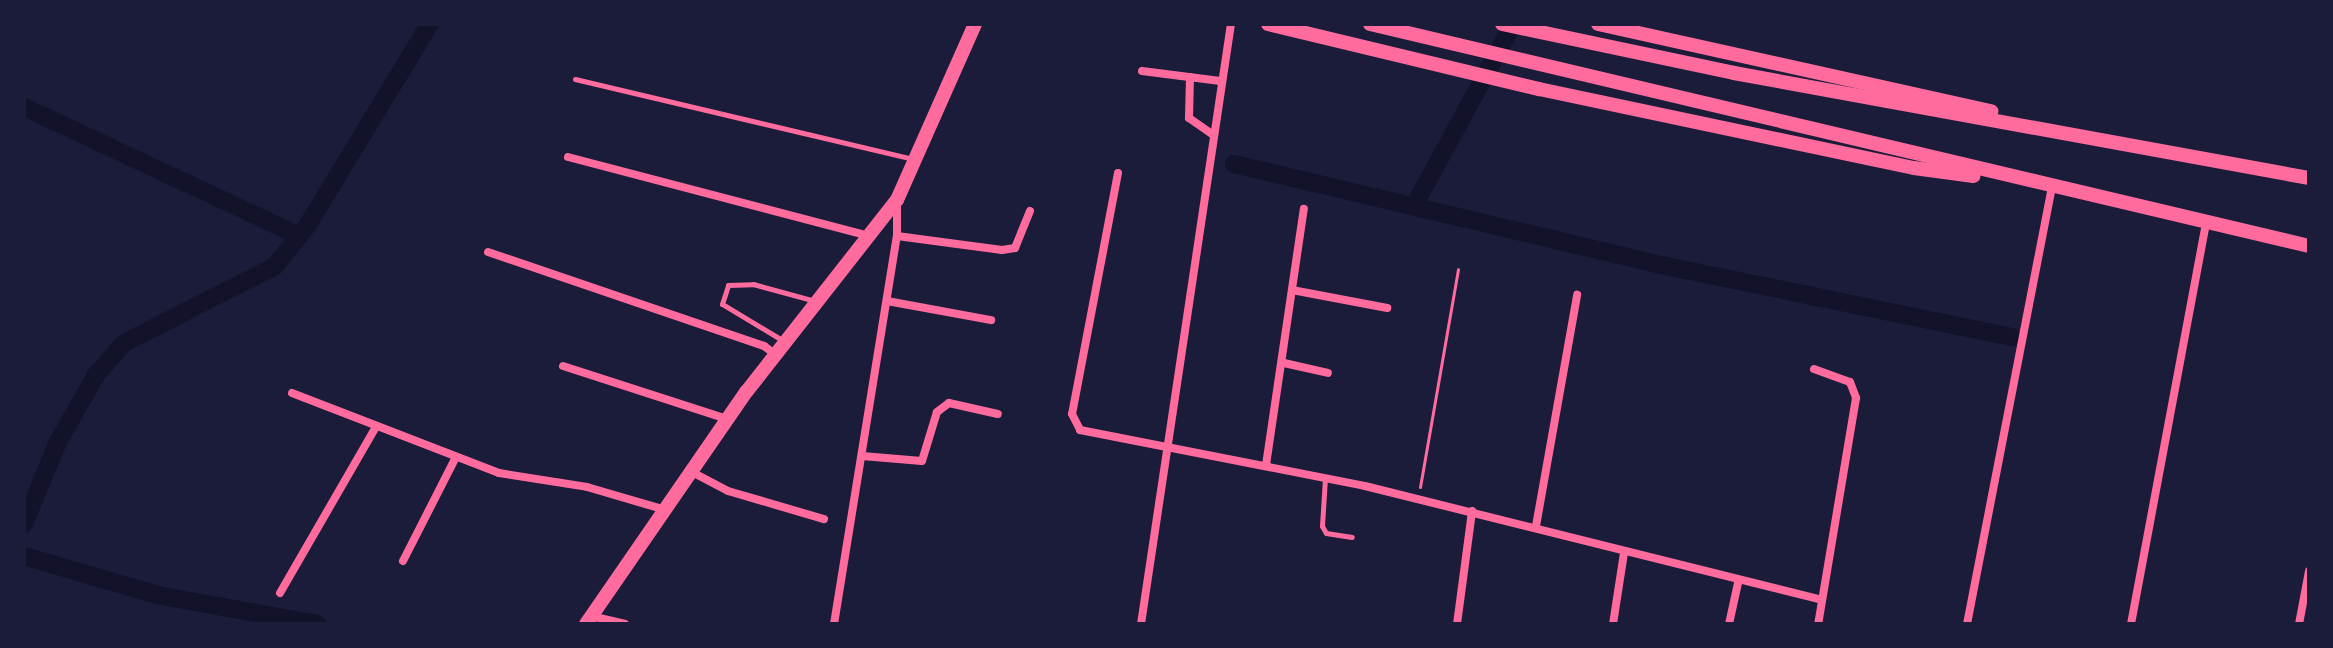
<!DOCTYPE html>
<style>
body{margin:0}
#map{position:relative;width:2333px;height:648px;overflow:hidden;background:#1b1b3a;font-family:"Space Grotesk",sans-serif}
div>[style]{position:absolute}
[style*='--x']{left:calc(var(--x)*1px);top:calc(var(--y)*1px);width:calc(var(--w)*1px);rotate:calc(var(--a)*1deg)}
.canal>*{height:18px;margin:-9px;padding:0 9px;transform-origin:9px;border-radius:9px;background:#12122b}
.path>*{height:3px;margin:-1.5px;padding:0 1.5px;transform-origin:1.5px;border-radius:1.5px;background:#ff6b9d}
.service>*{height:5px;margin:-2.5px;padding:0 2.5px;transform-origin:2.5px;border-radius:2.5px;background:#ff6b9d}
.minor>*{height:8px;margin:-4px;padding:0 4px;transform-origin:4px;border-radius:4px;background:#ff6b9d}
.secondary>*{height:14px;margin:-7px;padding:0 7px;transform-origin:7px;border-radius:7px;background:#ff6b9d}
span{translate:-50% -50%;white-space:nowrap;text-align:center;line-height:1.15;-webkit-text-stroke:8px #1b1b3a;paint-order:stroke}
.frame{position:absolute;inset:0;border:26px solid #1b1b3a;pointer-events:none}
</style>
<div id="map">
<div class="canal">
<div style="--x:24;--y:107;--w:304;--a:25.1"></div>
<div style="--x:1234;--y:164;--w:439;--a:13.3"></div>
<div style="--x:1661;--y:265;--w:358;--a:11.6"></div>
<div style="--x:1415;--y:204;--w:205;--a:-61.4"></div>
<div style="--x:24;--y:524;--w:89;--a:-67.5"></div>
<div style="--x:58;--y:442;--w:77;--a:-60.4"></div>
<div style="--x:96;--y:375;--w:43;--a:-48.8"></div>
<div style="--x:124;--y:343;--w:169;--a:-27"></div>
<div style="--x:275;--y:266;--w:51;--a:-51.3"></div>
<div style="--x:307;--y:226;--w:237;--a:-58.7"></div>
<div style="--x:24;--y:556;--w:139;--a:16.3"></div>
<div style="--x:157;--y:595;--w:163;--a:10.3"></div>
</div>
<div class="path">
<div style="--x:1420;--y:487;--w:221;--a:-80.1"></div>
</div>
<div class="service">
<div style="--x:575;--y:79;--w:347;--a:13.3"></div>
<div style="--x:782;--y:340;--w:70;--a:-149"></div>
<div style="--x:722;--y:304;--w:20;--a:-72"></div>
<div style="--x:728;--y:285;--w:25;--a:-2"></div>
<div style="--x:753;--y:284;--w:64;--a:15.3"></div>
<div style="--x:1325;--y:478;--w:48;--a:93.6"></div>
<div style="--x:1322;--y:526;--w:8;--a:60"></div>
<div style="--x:1326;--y:533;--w:26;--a:9"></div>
</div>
<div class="minor">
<div style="--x:1142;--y:71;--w:79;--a:7.3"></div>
<div style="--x:1190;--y:77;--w:41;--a:91.4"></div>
<div style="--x:1189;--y:118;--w:28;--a:35"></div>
<div style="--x:568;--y:157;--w:311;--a:14.7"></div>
<div style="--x:1118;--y:173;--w:245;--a:100.8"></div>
<div style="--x:1072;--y:414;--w:18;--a:63"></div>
<div style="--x:1080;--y:430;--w:290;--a:11.1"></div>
<div style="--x:1365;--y:486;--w:470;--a:14"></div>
<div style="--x:897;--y:236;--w:106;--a:7.6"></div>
<div style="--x:1002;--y:250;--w:13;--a:-9"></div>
<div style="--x:1015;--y:248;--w:40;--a:-68"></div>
<div style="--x:488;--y:252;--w:292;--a:18.8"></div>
<div style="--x:764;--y:346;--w:15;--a:37"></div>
<div style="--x:1292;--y:290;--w:97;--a:10.7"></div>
<div style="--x:887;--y:301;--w:106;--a:10.4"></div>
<div style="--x:1284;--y:363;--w:45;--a:12.8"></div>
<div style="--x:563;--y:366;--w:172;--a:17.9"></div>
<div style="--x:1814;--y:369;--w:38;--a:20"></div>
<div style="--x:1850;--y:382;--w:17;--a:69"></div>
<div style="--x:1856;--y:398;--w:229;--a:99.5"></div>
<div style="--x:292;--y:393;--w:222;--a:21.1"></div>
<div style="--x:499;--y:473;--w:89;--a:9"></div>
<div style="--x:587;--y:487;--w:78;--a:16.3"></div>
<div style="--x:862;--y:456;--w:60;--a:4.8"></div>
<div style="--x:922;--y:461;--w:51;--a:-73"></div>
<div style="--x:937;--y:412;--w:15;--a:-37"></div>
<div style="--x:949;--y:403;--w:50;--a:12.7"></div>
<div style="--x:1266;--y:465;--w:259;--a:-81.6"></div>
<div style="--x:690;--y:471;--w:43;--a:27.8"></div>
<div style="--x:728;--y:491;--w:100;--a:16.3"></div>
<div style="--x:1536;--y:526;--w:235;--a:-79.9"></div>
<div style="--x:403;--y:561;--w:114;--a:-63"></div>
<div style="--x:280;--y:593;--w:192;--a:-60"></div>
<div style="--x:591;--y:616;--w:35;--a:13"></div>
<div style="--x:834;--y:624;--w:393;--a:-80.8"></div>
<div style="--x:897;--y:236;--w:34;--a:-90"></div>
<div style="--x:1141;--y:624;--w:607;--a:-81.47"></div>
<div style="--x:1457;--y:624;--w:114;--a:-82.4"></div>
<div style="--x:1613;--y:624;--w:72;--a:-81.2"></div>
<div style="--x:1729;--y:624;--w:42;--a:-77.6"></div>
<div style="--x:1967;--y:624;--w:446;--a:-79"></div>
<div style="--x:2131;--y:624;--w:407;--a:-79.4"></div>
<div style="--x:2299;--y:624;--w:54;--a:-79.3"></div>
</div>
<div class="secondary">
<div style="--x:1268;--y:24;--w:279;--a:13.5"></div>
<div style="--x:1539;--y:89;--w:383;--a:11.9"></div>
<div style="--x:1914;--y:168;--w:60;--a:7.7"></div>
<div style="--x:1370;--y:24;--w:965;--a:13.3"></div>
<div style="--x:1502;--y:24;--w:237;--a:11.9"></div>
<div style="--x:1734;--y:73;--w:585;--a:10.35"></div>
<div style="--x:1598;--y:24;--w:403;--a:12.5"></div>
<div style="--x:586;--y:624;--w:283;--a:-55.4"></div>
<div style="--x:747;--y:391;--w:243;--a:-51.9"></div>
<div style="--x:897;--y:200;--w:193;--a:-66.1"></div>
</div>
<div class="frame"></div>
</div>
